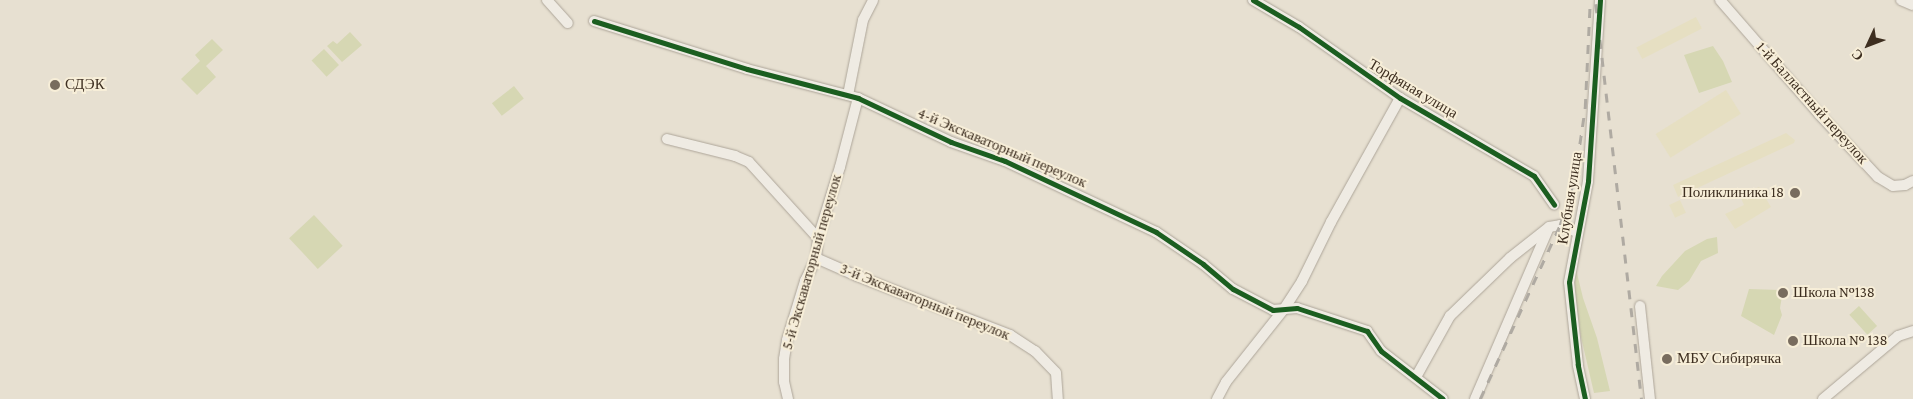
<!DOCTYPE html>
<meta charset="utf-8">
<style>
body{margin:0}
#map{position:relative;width:1913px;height:399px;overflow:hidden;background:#e7e0d1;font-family:"Crimson Pro",serif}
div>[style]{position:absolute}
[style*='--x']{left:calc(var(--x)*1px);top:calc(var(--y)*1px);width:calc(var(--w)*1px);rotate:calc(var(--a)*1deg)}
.farmland>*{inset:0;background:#e6dfc2;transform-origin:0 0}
.green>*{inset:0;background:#d6d7b3;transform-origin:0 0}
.roads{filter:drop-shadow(0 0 1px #ada599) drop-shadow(0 0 1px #ada599)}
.minor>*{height:10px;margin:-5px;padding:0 5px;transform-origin:5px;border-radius:5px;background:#efebe3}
.rail>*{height:2.5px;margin-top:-1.25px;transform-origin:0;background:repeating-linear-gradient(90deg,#afaaa2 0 9px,transparent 0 18px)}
.cycleway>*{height:5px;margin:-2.5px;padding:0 2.5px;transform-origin:2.5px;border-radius:2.5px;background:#1b5e20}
.dots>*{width:14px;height:14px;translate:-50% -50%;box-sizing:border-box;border:2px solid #f7eed8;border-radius:50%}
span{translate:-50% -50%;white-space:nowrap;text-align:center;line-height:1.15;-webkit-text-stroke:4px #f7eed8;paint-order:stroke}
.poi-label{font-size:15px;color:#3d2e20}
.left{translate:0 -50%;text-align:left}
.right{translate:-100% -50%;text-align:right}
.street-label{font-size:15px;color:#3d2e20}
.north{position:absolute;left:1843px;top:20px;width:50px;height:50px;-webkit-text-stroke:4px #f7eed8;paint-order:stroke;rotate:227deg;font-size:14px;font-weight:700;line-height:20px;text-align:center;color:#3d2e20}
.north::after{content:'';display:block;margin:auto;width:18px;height:22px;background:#3d2e20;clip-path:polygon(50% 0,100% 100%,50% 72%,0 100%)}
</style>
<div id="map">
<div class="farmland">
<div style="left:1696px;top:17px;width:13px;height:67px;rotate:63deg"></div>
<div style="left:1726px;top:90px;width:28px;height:83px;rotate:58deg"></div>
<div style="clip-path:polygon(1786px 133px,1795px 140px,1794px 143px,1678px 197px,1673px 185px)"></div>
<div style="clip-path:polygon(1759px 187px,1771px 207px,1735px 229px,1725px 214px,1744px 205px,1740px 196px)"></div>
<div style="left:1680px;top:200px;width:14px;height:12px;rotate:65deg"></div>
</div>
<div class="green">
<div style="clip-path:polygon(350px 32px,362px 45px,342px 62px,327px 46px,333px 41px,337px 44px)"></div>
<div style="clip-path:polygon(212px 39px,223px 50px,206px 66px,216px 77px,197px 95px,181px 79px,200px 61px,195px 55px)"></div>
<div style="clip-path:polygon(1713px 46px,1723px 61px,1732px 82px,1699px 93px,1684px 55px)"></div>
<div style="left:324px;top:49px;width:22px;height:17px;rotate:47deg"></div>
<div style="left:514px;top:86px;width:16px;height:28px;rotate:52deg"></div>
<div style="left:314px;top:215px;width:42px;height:34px;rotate:47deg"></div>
<div style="clip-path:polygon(1717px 237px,1718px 253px,1701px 261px,1689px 281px,1678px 290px,1656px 286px,1662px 276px,1685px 251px,1707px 239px)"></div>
<div style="clip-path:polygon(1576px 269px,1583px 298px,1597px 338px,1610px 391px,1594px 393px,1581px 337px,1574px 288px)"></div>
<div style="clip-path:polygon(1749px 289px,1783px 290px,1780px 308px,1782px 315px,1774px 335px,1741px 316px)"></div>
<div style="left:1859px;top:306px;width:27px;height:13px;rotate:48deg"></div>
</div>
<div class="roads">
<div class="minor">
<div style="--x:547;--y:0;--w:31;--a:48"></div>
<div style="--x:1253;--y:0;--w:53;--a:30.4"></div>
<div style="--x:1299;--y:27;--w:123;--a:35.1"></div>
<div style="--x:1400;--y:98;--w:155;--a:30.2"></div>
<div style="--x:1534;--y:176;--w:35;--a:55"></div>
<div style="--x:1720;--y:0;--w:151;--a:49"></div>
<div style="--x:1819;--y:114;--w:86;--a:46.9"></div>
<div style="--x:1878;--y:177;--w:17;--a:31"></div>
<div style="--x:1893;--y:186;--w:12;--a:-5"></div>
<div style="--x:1905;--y:185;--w:9;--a:-27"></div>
<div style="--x:1901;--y:0;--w:13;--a:23"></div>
<div style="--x:594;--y:21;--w:160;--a:17.4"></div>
<div style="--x:747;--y:69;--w:115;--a:14.6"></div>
<div style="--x:858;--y:98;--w:103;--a:25.3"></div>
<div style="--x:951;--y:142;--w:57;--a:19.4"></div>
<div style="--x:1005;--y:161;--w:167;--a:25.2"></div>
<div style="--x:1156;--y:232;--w:57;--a:34.2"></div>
<div style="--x:1203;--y:264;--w:39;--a:40"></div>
<div style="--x:1233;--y:289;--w:45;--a:27.7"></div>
<div style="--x:1273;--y:310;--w:24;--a:-5"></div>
<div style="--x:1297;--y:308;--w:74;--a:18.2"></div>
<div style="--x:1367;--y:331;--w:24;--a:55"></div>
<div style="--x:1381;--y:351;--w:78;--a:37.7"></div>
<div style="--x:848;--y:95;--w:76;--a:-78.7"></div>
<div style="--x:863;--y:20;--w:22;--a:-63"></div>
<div style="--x:667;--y:139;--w:70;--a:14"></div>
<div style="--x:735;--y:156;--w:15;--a:23"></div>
<div style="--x:749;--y:162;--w:103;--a:47.8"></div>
<div style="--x:816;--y:258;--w:45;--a:23.7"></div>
<div style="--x:857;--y:276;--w:164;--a:21.1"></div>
<div style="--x:1010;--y:335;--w:30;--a:33"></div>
<div style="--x:1035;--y:351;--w:30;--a:46"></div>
<div style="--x:1056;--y:373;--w:26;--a:86"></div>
<div style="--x:1640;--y:306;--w:94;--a:83.9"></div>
<div style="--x:1416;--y:377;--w:70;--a:-60.9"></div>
<div style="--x:1450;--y:316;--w:83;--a:-44"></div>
<div style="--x:1510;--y:258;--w:48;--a:-38.3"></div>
<div style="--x:788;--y:399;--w:17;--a:-103"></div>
<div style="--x:784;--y:382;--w:23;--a:-90"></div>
<div style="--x:784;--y:359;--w:19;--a:-81"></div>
<div style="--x:787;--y:340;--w:62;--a:-73"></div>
<div style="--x:805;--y:281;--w:25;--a:-64"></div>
<div style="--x:816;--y:258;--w:20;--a:-84"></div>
<div style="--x:818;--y:238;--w:74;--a:-72.8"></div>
<div style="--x:840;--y:167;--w:71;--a:-75.4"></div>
<div style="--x:1217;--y:399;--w:19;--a:-62"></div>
<div style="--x:1226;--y:382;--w:93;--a:-51.5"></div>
<div style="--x:1284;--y:309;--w:33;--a:-57"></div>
<div style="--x:1302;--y:281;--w:66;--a:-63.8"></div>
<div style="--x:1331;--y:222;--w:142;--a:-60.9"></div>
<div style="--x:1475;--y:399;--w:187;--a:-66.7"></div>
<div style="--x:1549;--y:227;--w:11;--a:-10"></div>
<div style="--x:1560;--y:225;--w:18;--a:22"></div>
<div style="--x:1585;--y:399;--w:35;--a:-102"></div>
<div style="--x:1578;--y:365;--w:83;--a:-96.2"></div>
<div style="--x:1569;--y:282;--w:103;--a:-79.3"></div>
<div style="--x:1588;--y:181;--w:181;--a:-86.2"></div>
<div style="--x:1823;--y:399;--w:98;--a:-40"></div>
<div style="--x:1898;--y:336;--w:16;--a:-18"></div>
</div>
</div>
<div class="rail">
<div style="--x:1596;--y:4;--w:398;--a:83.4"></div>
<div style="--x:1480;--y:399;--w:192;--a:-65.3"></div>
<div style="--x:1560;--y:225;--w:36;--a:-72"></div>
<div style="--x:1571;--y:191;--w:30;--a:-78"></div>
<div style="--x:1577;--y:162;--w:55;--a:-81.6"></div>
<div style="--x:1585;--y:108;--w:108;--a:-87.3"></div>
</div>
<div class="cycleway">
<div style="--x:1253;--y:0;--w:53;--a:30.4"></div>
<div style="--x:1299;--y:27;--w:123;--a:35.1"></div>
<div style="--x:1400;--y:98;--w:155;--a:30.2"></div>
<div style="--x:1534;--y:176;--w:35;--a:55"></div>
<div style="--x:594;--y:21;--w:160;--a:17.4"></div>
<div style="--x:747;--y:69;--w:115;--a:14.6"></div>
<div style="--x:858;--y:98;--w:103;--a:25.3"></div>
<div style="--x:951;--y:142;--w:57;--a:19.4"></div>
<div style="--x:1005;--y:161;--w:167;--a:25.2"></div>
<div style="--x:1156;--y:232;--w:57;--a:34.2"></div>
<div style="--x:1203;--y:264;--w:39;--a:40"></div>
<div style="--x:1233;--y:289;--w:45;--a:27.7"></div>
<div style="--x:1273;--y:310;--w:24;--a:-5"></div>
<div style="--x:1297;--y:308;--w:74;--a:18.2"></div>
<div style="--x:1367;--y:331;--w:24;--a:55"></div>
<div style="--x:1381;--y:351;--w:78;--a:37.7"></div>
<div style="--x:1585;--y:399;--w:35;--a:-102"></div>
<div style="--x:1578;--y:365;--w:83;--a:-96.2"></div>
<div style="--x:1569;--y:282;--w:103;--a:-79.3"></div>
<div style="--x:1588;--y:181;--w:181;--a:-86.2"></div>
</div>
<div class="dots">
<div style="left:55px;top:85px;background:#786c5e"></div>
<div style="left:1795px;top:193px;background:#786c5e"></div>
<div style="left:1783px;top:293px;background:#786c5e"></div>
<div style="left:1793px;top:341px;background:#786c5e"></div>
<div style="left:1667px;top:359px;background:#786c5e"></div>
</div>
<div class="poi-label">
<span class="left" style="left:65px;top:85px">СДЭК</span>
<span class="right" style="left:1784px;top:193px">Поликлиника 18</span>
<span class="left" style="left:1793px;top:293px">Школа №138</span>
<span class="left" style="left:1803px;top:341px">Школа № 138</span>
<span class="left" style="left:1677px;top:359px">МБУ Сибирячка</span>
</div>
<div class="street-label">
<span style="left:1413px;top:89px;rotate:31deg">Торфяная улица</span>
<span style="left:1812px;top:103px;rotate:48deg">1-й Балластный переулок</span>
<span style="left:1002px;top:148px;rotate:23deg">4-й Экскаваторный переулок</span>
<span style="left:1570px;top:198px;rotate:-81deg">Клубная улица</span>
<span style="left:812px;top:262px;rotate:-74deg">5-й Экскаваторный переулок</span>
<span style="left:925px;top:302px;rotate:22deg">3-й Экскаваторный переулок</span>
</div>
<div class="north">С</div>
</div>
